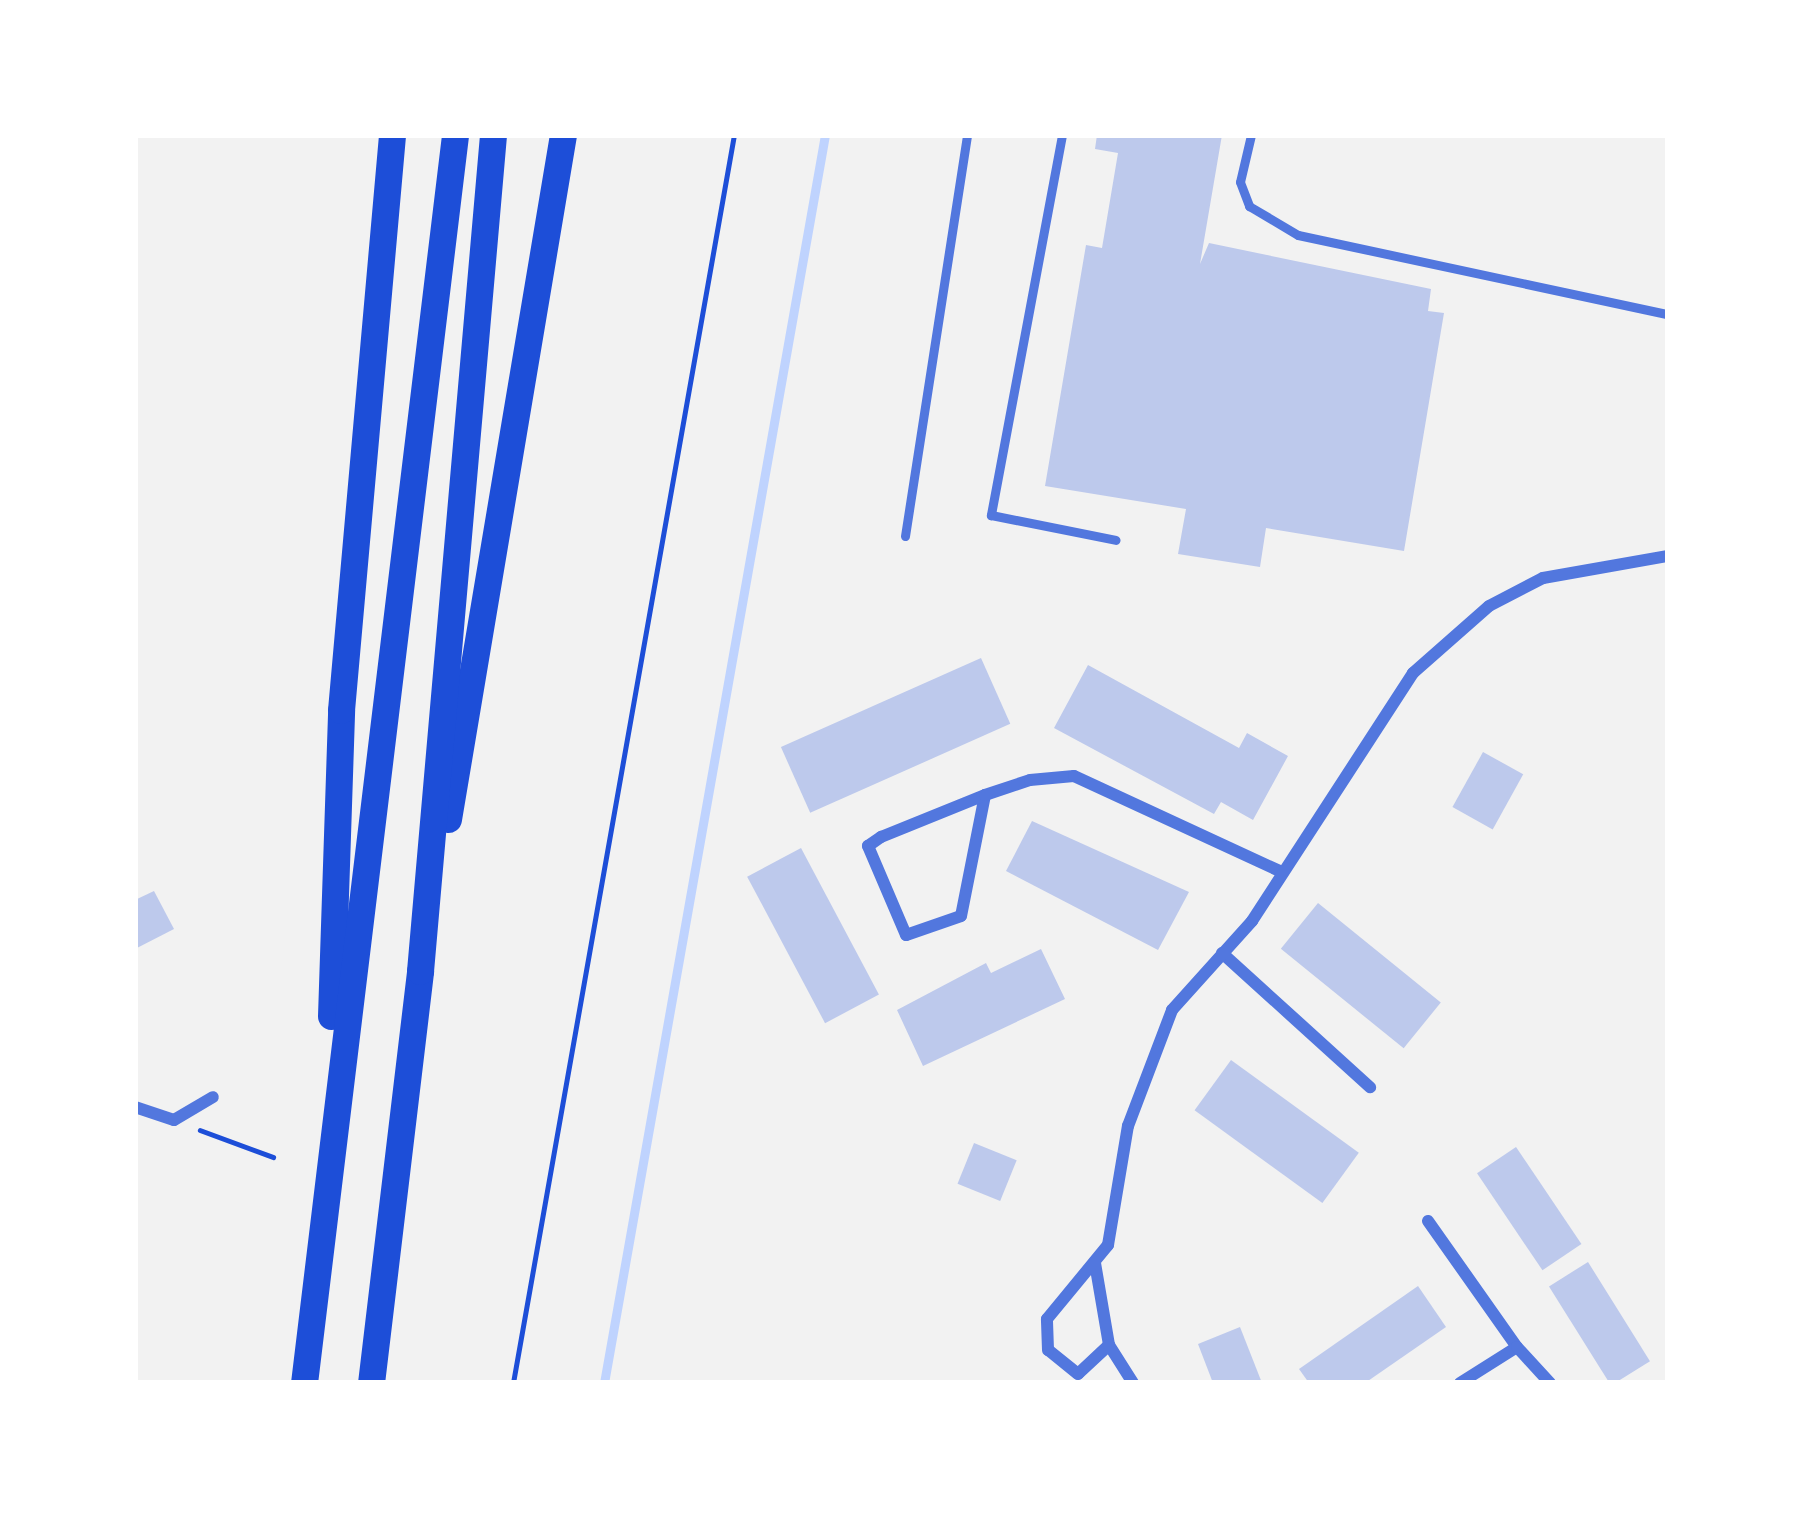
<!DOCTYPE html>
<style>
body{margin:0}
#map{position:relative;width:1803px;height:1518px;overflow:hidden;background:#f2f2f2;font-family:"Open Sans",sans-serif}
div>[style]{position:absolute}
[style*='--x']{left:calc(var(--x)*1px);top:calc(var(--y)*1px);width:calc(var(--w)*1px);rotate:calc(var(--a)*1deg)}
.stream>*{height:9px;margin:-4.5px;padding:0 4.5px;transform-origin:4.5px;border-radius:4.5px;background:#bfd3fe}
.building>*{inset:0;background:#bdc9ec;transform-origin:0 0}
.path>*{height:4.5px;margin:-2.25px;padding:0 2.25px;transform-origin:2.25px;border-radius:2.25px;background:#1d4ed8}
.service>*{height:9px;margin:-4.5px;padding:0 4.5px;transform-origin:4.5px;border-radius:4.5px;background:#5277de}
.minor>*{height:12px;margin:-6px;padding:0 6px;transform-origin:6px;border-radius:6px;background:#5277de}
.primary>*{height:27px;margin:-13.5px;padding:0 13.5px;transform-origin:13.5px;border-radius:13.5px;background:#1d4ed8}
span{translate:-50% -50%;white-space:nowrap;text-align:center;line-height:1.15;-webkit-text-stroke:12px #fff;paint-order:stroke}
.frame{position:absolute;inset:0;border:138px solid #fff;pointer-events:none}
</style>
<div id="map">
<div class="stream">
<div style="--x:604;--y:1383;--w:1267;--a:-79.96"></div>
</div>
<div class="building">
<div style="clip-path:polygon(1097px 135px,1222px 135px,1200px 264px,1209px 243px,1431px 289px,1428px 311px,1444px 313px,1404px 551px,1266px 528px,1260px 567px,1178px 554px,1186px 509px,1045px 486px,1086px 245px,1102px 248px,1118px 153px,1095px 149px)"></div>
<div style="left:981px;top:658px;width:72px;height:219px;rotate:66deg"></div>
<div style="clip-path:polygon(1088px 665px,1239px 748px,1247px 733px,1288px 756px,1253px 820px,1221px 802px,1214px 814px,1054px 728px)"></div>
<div style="left:1483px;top:752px;width:46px;height:63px;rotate:29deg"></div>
<div style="clip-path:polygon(1032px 821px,1189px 892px,1158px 950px,1006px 871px)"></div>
<div style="left:801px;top:848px;width:166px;height:61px;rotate:62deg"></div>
<div style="clip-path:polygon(154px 891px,174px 929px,135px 949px,135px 900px)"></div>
<div style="left:1318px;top:903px;width:158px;height:59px;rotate:39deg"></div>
<div style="clip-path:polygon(1041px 949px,1065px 999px,923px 1066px,897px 1010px,986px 963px,991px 973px)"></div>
<div style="left:1231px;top:1060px;width:158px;height:62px;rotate:36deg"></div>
<div style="left:974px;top:1143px;width:46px;height:44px;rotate:22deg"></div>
<div style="left:1516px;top:1147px;width:117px;height:47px;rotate:56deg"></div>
<div style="left:1588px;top:1262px;width:117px;height:46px;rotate:58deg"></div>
<div style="clip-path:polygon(1418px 1286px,1446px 1327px,1365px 1383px,1309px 1383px,1299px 1369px)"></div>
<div style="clip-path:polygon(1240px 1327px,1262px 1383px,1213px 1383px,1198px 1344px)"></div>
</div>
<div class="path">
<div style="--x:200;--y:1130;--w:78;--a:20.3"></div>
<div style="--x:513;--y:1383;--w:1267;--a:-79.96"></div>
</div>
<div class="service">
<div style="--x:1062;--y:135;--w:387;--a:100.6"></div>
<div style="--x:991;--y:515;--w:127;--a:11.3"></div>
<div style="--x:1251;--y:135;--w:48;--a:103.2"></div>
<div style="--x:1240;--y:182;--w:26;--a:69"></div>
<div style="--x:1249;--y:206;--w:57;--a:30.6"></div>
<div style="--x:1298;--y:235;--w:378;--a:12.1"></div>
<div style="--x:905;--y:536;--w:406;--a:-81.2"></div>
</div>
<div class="minor">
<div style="--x:985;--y:795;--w:123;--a:101.2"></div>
<div style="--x:961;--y:916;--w:58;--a:160.9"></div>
<div style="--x:906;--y:935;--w:97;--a:-113.1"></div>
<div style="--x:868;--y:846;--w:16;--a:-35"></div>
<div style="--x:881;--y:837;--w:112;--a:-22"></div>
<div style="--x:985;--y:795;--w:47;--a:-18.4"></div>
<div style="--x:1030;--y:780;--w:44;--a:-5.2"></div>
<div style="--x:1074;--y:776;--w:229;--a:24.8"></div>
<div style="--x:1222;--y:953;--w:200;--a:42.2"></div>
<div style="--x:135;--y:1107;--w:41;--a:18.4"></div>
<div style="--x:174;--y:1120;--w:45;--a:-30.5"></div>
<div style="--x:1428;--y:1221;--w:154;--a:54.8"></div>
<div style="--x:1095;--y:1263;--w:83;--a:80.3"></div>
<div style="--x:1109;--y:1345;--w:42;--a:136.9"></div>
<div style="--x:1078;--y:1374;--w:38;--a:-141"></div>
<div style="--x:1048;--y:1350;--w:31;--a:-92"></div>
<div style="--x:1047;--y:1319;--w:96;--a:-50.5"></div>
<div style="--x:1108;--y:1245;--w:121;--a:-80.5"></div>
<div style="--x:1128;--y:1126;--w:124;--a:-69.2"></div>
<div style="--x:1172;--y:1010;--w:120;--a:-48"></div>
<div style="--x:1252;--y:921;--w:296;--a:-57"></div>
<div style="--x:1413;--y:673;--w:101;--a:-41.4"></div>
<div style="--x:1489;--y:606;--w:61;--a:-27.4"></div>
<div style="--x:1543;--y:578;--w:127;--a:-10"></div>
<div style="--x:1109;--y:1345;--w:45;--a:57.7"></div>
<div style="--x:1460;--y:1383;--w:67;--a:-32.3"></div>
<div style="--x:1517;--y:1347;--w:49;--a:47.5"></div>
</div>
<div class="primary">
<div style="--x:448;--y:819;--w:694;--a:-80.46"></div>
<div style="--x:331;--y:1016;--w:306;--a:-88.1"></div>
<div style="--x:341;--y:710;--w:577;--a:-84.93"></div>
<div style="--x:304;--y:1383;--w:1257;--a:-83.1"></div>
<div style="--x:371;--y:1383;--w:415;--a:-83.2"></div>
<div style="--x:420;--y:971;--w:839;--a:-85.01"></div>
</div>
<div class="frame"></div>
</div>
